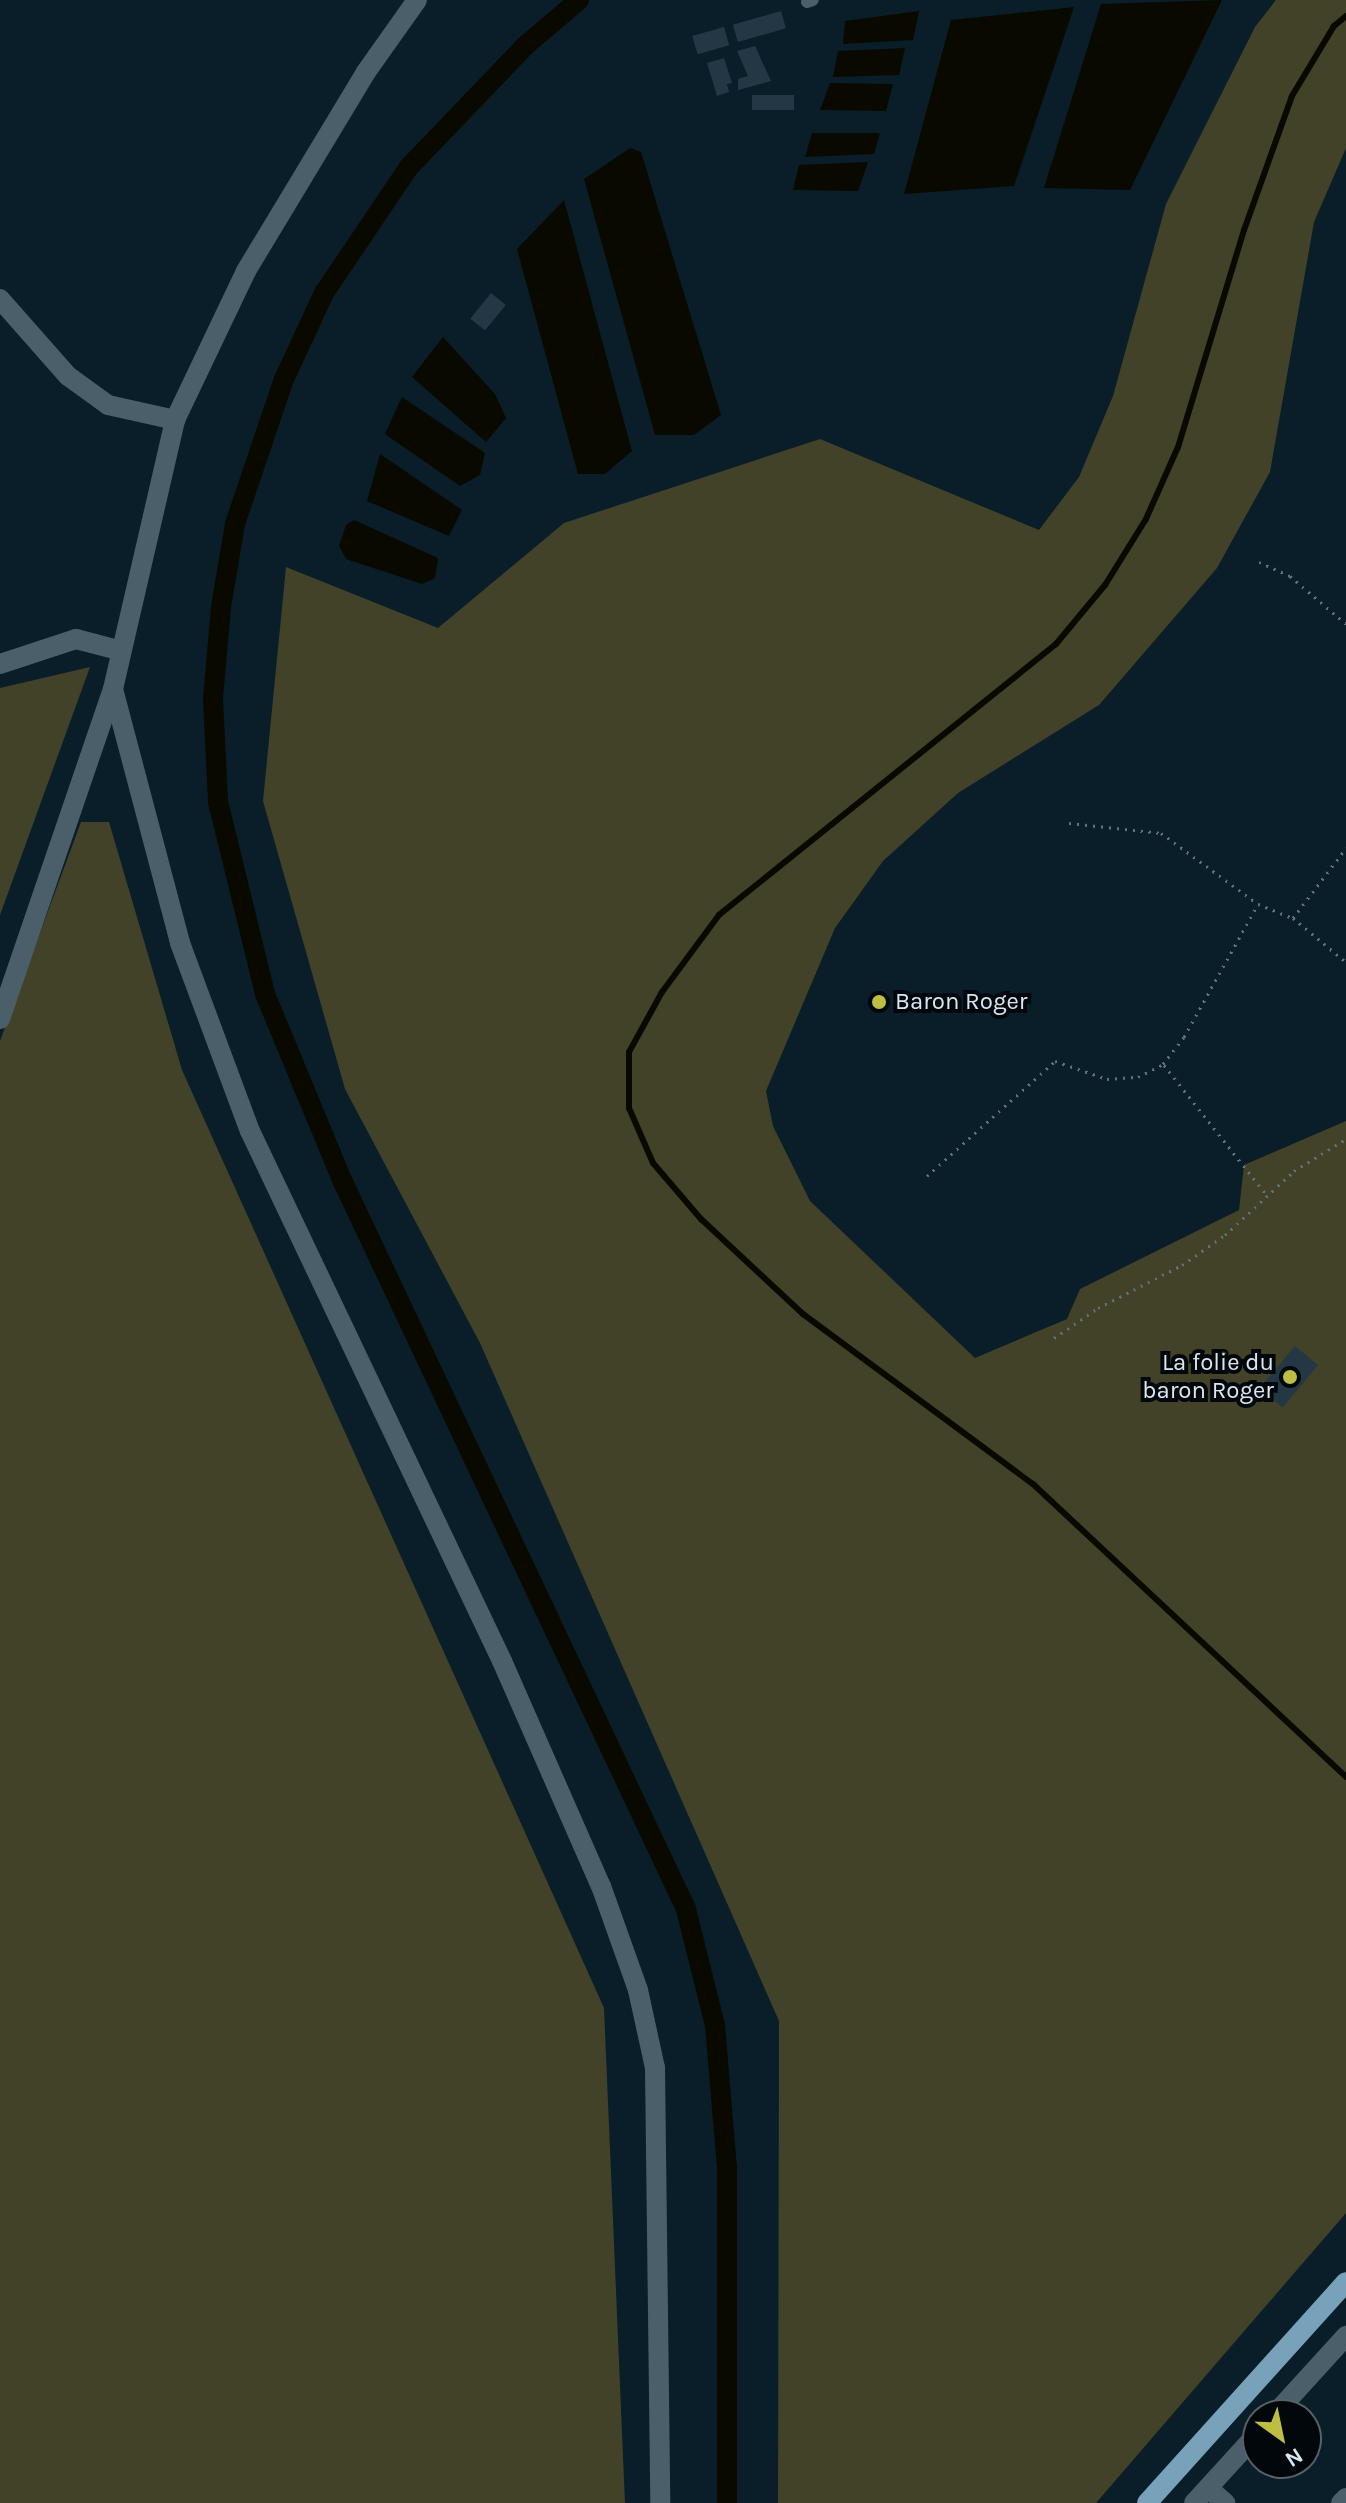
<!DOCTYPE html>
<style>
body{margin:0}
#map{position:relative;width:1346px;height:2503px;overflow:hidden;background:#091e29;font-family:Karla,sans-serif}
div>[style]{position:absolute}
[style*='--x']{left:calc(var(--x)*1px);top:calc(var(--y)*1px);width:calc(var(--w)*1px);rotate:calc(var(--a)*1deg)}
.green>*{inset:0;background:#424228}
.water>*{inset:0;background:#0a0900}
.stream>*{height:6px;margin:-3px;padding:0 3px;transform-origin:3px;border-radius:3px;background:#0a0900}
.canal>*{height:20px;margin:-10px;padding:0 10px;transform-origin:10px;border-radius:10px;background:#0a0900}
.building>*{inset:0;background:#233844;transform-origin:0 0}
.path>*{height:3px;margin-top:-1.5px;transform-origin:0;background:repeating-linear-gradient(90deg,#61727c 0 2px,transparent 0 8px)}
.service>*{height:12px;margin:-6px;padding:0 6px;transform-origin:6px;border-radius:6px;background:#4b5f6a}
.minor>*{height:20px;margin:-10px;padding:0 10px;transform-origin:10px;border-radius:10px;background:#4b5f6a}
.tertiary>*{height:20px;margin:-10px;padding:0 10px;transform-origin:10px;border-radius:10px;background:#4b5f6a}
.primary>*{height:20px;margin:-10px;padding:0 10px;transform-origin:10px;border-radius:10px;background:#78a2ba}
.dots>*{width:22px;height:22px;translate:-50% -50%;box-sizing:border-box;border:4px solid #02070c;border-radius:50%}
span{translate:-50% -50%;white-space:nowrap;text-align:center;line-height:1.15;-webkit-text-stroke:8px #02070c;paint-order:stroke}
.poi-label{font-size:24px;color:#dae7ee}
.left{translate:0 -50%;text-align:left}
.right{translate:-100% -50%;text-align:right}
.north{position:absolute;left:1242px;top:2399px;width:80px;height:80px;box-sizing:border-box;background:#02070c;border:2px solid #586166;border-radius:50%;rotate:147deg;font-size:22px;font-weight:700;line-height:32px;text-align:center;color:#dae7ee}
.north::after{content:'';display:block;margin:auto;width:28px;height:36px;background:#bebf42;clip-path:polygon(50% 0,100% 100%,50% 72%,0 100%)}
</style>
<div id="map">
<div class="green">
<div style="clip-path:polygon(1276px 0,1346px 0,1346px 148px,1314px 222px,1270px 472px,1217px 568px,1099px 705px,958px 793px,883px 861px,835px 928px,766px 1091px,773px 1126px,810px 1201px,975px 1358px,1067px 1319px,1080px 1289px,1239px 1210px,1244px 1165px,1346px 1121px,1346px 2213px,1096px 2503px,778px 2503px,779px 2021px,480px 1343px,345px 1089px,263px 801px,286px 567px,438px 628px,564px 523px,820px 439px,1039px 530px,1079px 477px,1113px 396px,1166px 204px,1255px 27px)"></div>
<div style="clip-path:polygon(90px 667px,0 915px,0 688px)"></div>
<div style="clip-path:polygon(81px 822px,109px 822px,182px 1070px,604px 2008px,625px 2503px,0 2503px,0 1041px)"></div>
</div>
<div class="water">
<div style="clip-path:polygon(1222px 0,1130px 190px,1044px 188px,1101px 4px)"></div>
<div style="clip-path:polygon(1074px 7px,1014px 186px,904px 194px,951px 20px)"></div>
<div style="clip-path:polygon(919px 11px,913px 40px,843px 44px,845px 21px)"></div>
<div style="clip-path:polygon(905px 48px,899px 75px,833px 77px,838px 51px)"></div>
<div style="clip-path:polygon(830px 83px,892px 84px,893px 84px,886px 111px,820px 110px)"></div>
<div style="clip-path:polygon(812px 133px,880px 133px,874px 154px,805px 157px)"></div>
<div style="clip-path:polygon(630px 148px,641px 152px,721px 415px,694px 435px,655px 435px,584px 179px)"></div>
<div style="clip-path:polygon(868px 162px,858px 191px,793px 190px,799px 165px)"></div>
<div style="clip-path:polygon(564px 200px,632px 451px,605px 474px,578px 474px,517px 249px)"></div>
<div style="clip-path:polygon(443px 337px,495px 394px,506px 418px,486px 442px,412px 377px)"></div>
<div style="clip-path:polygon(402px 397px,485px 453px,480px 475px,460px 486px,385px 434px)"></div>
<div style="clip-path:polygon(380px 454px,462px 510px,449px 536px,367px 501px)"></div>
<div style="clip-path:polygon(354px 520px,438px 558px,435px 578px,422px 584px,346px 559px,339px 546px,346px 525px)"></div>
</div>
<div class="stream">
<div style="--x:1346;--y:16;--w:16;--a:140"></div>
<div style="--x:1334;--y:26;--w:82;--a:121"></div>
<div style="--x:1292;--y:96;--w:142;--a:109.7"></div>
<div style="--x:1244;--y:230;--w:227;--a:106.9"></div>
<div style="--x:1178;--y:447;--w:79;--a:114"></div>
<div style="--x:1146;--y:519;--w:78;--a:121.8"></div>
<div style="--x:1105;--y:585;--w:77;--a:129.7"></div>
<div style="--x:1056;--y:644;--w:432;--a:141.2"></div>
<div style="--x:719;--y:915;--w:96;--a:126.5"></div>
<div style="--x:662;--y:992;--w:68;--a:118.8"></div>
<div style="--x:629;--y:1052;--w:56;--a:90"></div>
<div style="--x:629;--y:1108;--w:60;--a:66.4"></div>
<div style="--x:653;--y:1163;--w:74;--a:49.4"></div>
<div style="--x:701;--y:1219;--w:139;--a:43"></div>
<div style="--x:803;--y:1314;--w:286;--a:36.5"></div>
<div style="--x:1033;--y:1484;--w:429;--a:43.1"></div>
</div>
<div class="canal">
<div style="--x:579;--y:0;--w:70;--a:139.7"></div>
<div style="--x:526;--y:45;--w:169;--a:133.8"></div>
<div style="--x:409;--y:167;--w:152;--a:124"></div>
<div style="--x:324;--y:293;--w:95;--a:114.9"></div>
<div style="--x:284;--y:379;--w:153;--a:108.7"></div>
<div style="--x:235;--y:524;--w:84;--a:99.6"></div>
<div style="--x:221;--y:607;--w:92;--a:95"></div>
<div style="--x:213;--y:699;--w:103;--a:87.2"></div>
<div style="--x:218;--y:802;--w:198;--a:76.2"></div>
<div style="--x:265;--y:994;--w:204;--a:67.5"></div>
<div style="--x:343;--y:1182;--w:804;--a:64.74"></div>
<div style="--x:686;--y:1909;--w:120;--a:76"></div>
<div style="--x:715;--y:2025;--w:143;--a:85.2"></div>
<div style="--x:727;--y:2167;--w:336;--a:90"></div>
</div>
<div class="building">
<div style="left:781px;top:11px;width:18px;height:50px;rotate:74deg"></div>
<div style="left:724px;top:27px;width:19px;height:33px;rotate:74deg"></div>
<div style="clip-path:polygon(755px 46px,771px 81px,738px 90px,738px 79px,748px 76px,737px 51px)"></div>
<div style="clip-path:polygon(724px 58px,732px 83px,727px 84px,729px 92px,717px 96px,707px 63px)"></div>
<div style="left:794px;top:95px;width:15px;height:42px;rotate:90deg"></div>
<div style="left:491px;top:293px;width:19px;height:33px;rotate:39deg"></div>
<div style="left:1295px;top:1346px;width:30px;height:55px;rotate:40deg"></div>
</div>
<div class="path">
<div style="--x:1259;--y:562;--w:34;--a:24"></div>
<div style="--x:1290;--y:576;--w:74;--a:40.6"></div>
<div style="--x:1069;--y:823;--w:93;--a:6.2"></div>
<div style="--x:1161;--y:833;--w:120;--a:36.2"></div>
<div style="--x:1258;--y:904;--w:38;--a:22"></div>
<div style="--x:1293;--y:918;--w:69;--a:39.7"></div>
<div style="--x:1293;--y:918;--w:88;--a:-52.9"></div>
<div style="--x:1164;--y:1065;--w:164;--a:51.7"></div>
<div style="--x:927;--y:1176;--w:172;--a:-41.9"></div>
<div style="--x:1055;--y:1061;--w:55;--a:19.1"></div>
<div style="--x:1107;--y:1079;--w:31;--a:-4"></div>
<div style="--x:1138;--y:1077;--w:28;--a:-27"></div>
<div style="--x:1163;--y:1064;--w:34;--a:-52"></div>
<div style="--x:1184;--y:1037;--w:152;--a:-60.9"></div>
<div style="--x:1054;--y:1338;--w:53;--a:-34.3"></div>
<div style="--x:1098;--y:1308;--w:94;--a:-27.1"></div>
<div style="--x:1182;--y:1265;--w:52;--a:-34.9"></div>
<div style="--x:1225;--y:1235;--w:94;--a:-42.8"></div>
<div style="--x:1294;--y:1171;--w:61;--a:-31.6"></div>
</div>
<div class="service">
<div style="--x:807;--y:2;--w:6;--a:-18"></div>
</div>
<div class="minor">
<div style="--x:0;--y:299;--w:103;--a:48.6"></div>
<div style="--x:68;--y:376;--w:49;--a:35.9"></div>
<div style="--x:108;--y:405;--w:69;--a:12.6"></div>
<div style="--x:0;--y:664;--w:80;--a:-18.2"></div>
<div style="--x:76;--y:639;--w:43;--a:14.7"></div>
<div style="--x:113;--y:689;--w:263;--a:75.2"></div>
<div style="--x:180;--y:943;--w:201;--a:69.6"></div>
<div style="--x:250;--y:1131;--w:587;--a:64.57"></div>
<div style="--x:502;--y:1661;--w:246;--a:66.3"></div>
<div style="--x:601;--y:1886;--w:110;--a:70.4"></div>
<div style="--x:638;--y:1990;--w:80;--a:77.7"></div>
<div style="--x:655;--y:2068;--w:435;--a:89.3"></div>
<div style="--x:1274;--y:2415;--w:107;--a:-47.7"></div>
<div style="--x:1208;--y:2488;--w:23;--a:41"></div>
<div style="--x:1194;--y:2503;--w:95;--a:-47.6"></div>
<div style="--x:1341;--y:2503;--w:7;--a:-45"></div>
</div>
<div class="tertiary">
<div style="--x:0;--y:1019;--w:349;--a:-71.1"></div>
<div style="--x:113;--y:689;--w:276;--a:-77"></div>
<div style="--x:175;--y:420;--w:165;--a:-64.5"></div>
<div style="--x:246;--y:271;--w:232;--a:-58.9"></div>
<div style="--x:366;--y:72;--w:88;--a:-54.7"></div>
</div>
<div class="primary">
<div style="--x:1147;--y:2503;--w:297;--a:-48"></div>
</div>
<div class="dots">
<div style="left:879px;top:1002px;background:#bebf42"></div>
<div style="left:1290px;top:1377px;background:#bebf42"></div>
</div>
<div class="poi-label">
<span class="left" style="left:895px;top:1002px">Baron Roger</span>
<span class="right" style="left:1274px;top:1377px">La folie du<br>baron Roger</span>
</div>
<div class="north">N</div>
</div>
